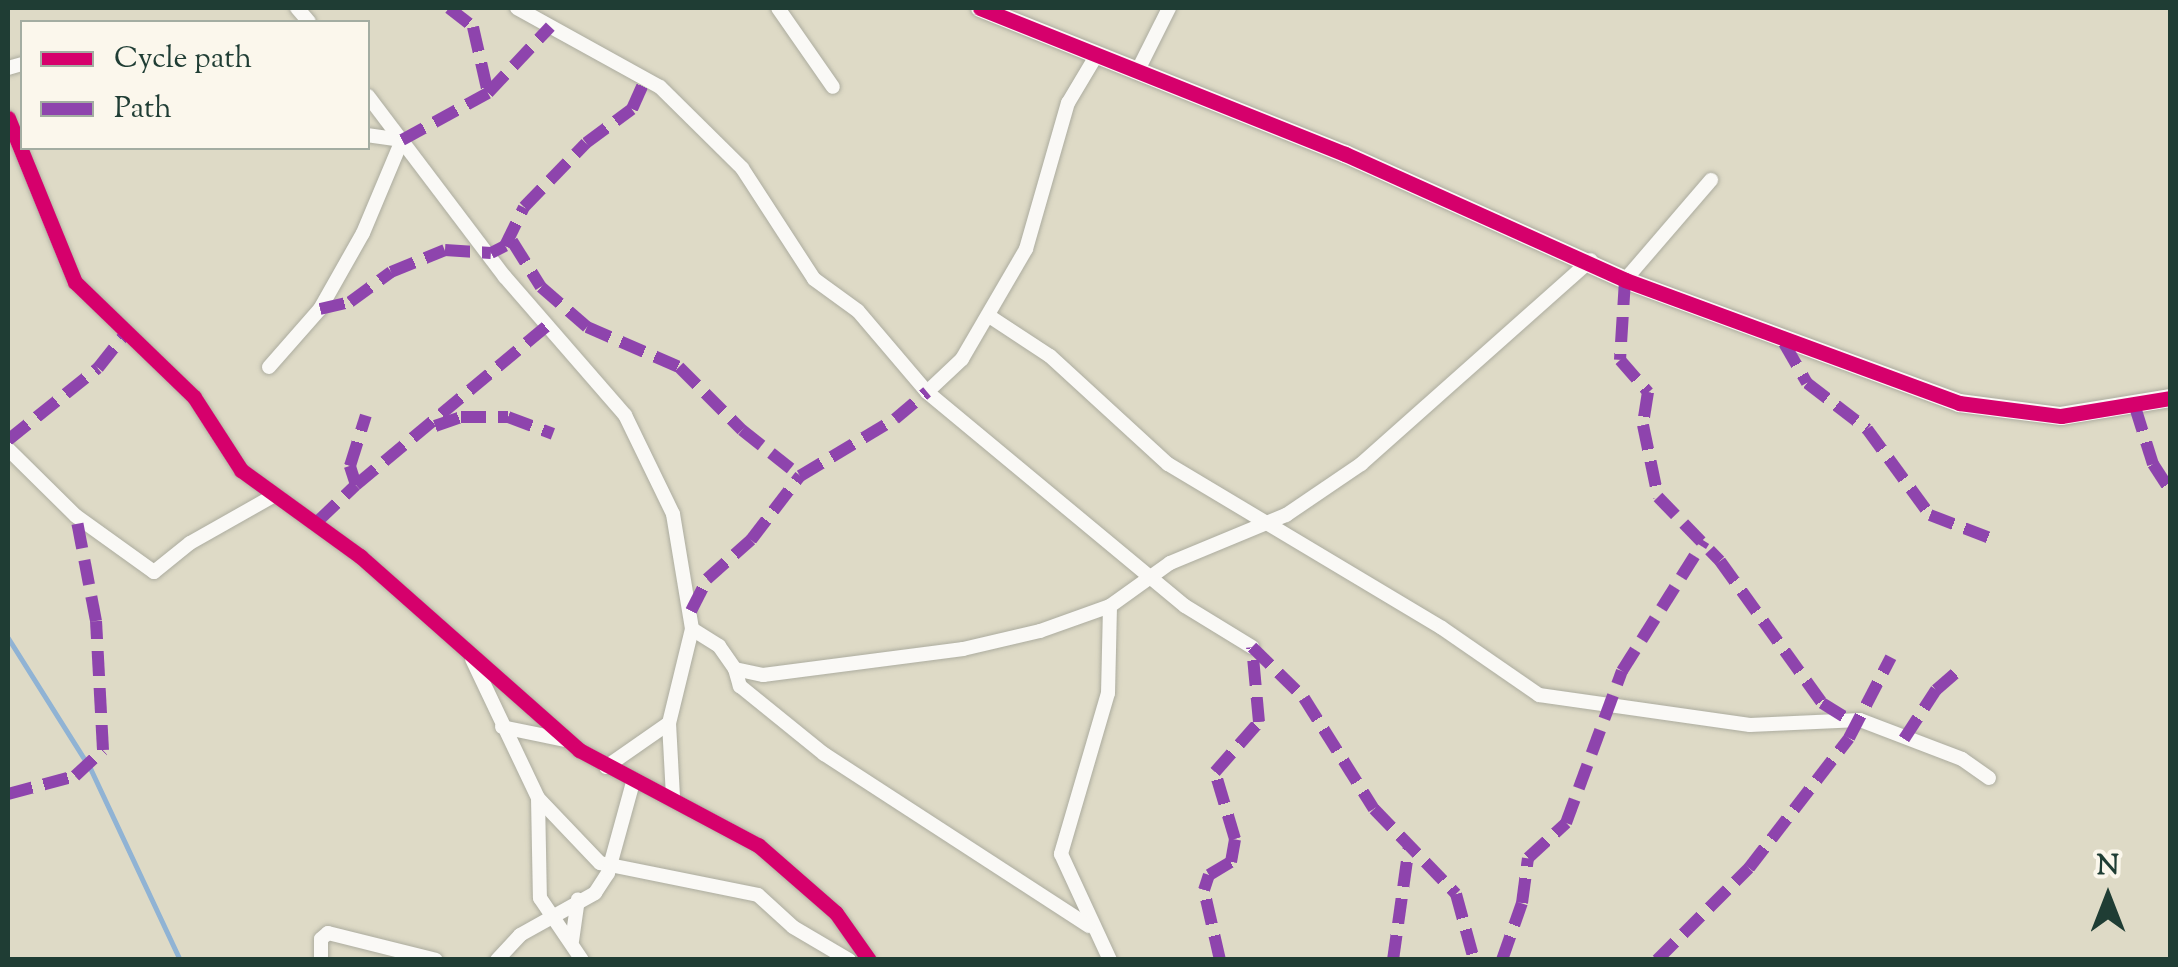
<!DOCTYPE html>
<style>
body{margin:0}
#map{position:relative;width:2178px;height:967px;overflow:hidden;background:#dedac6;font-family:"Sorts Mill Goudy",serif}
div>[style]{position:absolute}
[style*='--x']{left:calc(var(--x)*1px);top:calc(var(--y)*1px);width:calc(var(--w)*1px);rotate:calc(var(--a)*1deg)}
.stream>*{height:5px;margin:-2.5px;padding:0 2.5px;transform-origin:2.5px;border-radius:2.5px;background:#90b3d4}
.roads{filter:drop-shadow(0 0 2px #acac9f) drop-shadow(0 0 2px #acac9f)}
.minor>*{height:14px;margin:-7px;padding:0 7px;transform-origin:7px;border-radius:7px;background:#faf9f6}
.tertiary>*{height:18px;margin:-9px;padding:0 9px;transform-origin:9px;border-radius:9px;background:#faf9f6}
.quiet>*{height:12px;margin-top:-6px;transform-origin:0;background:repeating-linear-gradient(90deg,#8e44ad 0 25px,transparent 0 37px)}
.cycleway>*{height:15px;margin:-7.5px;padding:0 7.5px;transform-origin:7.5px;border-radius:7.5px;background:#d6006c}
span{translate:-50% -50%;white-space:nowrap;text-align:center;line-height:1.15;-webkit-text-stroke:8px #fbf7ec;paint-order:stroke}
.frame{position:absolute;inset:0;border:10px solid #1f3d34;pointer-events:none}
.legend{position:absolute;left:20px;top:20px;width:350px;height:130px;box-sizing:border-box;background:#fbf7ec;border:2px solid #a3ada2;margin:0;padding:12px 18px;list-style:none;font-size:30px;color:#1f3d34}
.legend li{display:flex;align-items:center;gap:20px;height:50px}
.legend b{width:50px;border:2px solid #a3ada2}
.north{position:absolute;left:2058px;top:847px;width:100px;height:100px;-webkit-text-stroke:8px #fbf7ec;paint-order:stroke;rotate:0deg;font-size:28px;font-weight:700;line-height:40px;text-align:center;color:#1f3d34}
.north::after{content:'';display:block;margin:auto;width:35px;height:45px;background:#1f3d34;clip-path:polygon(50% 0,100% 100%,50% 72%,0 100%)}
</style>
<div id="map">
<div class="stream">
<div style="--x:8;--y:638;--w:154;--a:57.8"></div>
<div style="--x:90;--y:768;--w:212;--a:64.9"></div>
</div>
<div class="roads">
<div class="minor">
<div style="--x:297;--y:8;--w:18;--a:49"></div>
<div style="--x:517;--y:8;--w:163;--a:28.9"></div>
<div style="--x:660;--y:87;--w:115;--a:44.6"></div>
<div style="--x:742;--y:168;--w:132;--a:57"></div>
<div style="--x:814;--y:279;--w:54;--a:36"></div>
<div style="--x:858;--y:311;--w:106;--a:49.6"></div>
<div style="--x:927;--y:392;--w:335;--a:39.7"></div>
<div style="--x:1185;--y:606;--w:79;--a:31.5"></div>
<div style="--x:778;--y:8;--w:96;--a:55.2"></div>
<div style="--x:8;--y:68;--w:15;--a:-16"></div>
<div style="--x:1138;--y:70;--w:69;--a:-63.4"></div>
<div style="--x:368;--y:96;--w:227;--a:52.9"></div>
<div style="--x:505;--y:277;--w:183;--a:49"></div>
<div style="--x:625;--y:415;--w:110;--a:64.1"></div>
<div style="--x:673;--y:514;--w:117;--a:80.6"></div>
<div style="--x:692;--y:629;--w:97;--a:103.7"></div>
<div style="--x:669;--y:723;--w:74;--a:86.9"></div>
<div style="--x:8;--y:118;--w:177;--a:67.8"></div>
<div style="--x:75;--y:282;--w:165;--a:44"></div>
<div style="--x:194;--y:397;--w:87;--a:57.2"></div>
<div style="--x:241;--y:470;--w:147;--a:35.9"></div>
<div style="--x:360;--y:556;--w:293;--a:41.5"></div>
<div style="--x:579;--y:750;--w:203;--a:28"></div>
<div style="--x:758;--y:845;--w:103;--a:41.1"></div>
<div style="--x:836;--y:913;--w:57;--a:54.9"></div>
<div style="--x:1625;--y:280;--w:132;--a:-49.3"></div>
<div style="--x:989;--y:316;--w:73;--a:33.3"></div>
<div style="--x:1050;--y:356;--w:160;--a:42.5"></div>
<div style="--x:1168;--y:464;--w:319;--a:30.9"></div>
<div style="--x:1442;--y:628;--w:118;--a:34.6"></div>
<div style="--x:1539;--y:695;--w:213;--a:8.1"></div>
<div style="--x:1750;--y:725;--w:110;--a:-2.6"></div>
<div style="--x:1860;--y:720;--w:109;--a:20.9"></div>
<div style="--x:1962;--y:759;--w:33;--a:35"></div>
<div style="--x:269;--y:367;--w:77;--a:-48.7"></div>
<div style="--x:320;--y:309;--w:87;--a:-60.5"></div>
<div style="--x:363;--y:233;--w:101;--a:-67.2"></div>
<div style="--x:402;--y:140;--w:34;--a:-172"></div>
<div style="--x:927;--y:392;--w:48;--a:-43.3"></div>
<div style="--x:962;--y:359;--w:127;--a:-59.8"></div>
<div style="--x:1026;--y:249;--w:152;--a:-74"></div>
<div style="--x:1068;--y:103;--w:55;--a:-59.2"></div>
<div style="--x:8;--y:449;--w:95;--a:44.6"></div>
<div style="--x:76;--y:516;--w:96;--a:35.7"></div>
<div style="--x:154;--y:572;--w:46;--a:-38.9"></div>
<div style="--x:190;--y:543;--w:95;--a:-29.5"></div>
<div style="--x:1110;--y:606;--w:87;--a:91.3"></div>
<div style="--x:1108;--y:693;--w:168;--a:106.3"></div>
<div style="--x:1061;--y:854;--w:117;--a:65.2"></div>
<div style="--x:692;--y:629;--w:32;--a:32"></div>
<div style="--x:719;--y:646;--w:28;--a:55"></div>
<div style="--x:735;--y:669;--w:29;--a:12"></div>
<div style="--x:763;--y:675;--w:202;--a:-7.4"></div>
<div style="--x:963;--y:649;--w:79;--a:-13.2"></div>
<div style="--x:1040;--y:631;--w:74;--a:-19.7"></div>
<div style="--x:1110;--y:606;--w:74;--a:-35.6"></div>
<div style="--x:1170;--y:563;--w:126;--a:-22.5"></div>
<div style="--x:1286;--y:515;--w:91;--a:-34.2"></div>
<div style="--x:1361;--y:464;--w:307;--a:-41.6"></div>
<div style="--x:472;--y:659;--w:154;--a:64.6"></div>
<div style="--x:538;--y:798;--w:100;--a:88.9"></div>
<div style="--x:540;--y:898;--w:75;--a:55.9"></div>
<div style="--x:735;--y:669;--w:18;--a:74"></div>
<div style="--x:740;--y:686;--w:108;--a:39"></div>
<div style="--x:824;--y:754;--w:316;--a:33"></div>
<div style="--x:502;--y:727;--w:64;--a:11.7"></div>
<div style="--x:606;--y:767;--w:77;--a:-34.9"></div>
<div style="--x:538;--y:798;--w:90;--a:46.4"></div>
<div style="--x:600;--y:863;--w:161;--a:11.4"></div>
<div style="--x:758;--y:895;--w:47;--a:42.4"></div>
<div style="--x:793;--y:927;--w:65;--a:30.5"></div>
<div style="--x:572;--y:941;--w:42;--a:-81.9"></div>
<div style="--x:321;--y:960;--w:21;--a:-90"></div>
<div style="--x:321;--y:939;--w:9;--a:-41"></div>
<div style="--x:328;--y:933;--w:111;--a:14"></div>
<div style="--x:497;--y:960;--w:34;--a:-47"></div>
<div style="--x:520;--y:935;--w:86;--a:-29.2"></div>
<div style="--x:595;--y:893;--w:24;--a:-57"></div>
<div style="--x:608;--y:873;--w:94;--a:-74.6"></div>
</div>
<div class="tertiary">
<div style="--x:980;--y:8;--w:393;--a:21.8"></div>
<div style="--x:1345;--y:154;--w:307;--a:24.2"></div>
<div style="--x:1625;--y:280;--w:356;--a:20.2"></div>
<div style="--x:1959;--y:403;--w:103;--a:7.3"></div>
<div style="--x:2061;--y:416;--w:110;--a:-9.4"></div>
</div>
</div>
<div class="quiet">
<div style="--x:449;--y:8;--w:31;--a:38"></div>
<div style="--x:473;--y:27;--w:68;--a:77.2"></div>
<div style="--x:402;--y:140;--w:98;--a:-28.7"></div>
<div style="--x:488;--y:93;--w:91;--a:-46.8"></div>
<div style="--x:512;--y:241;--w:54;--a:57.8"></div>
<div style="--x:541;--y:287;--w:61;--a:41"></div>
<div style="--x:587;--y:327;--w:100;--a:23.5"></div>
<div style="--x:679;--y:367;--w:89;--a:45"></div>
<div style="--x:742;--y:430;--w:74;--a:38.4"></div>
<div style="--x:1625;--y:280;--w:80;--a:93.6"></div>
<div style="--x:1620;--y:360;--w:43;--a:48.8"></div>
<div style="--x:1648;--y:392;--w:33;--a:99"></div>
<div style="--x:1643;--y:425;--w:74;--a:78.2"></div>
<div style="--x:1658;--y:497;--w:89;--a:45.9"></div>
<div style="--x:1720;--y:561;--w:175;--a:54.3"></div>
<div style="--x:1822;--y:703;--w:32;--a:32"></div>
<div style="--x:320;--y:309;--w:31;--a:-13"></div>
<div style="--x:350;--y:302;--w:51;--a:-36.2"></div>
<div style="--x:391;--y:272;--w:58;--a:-22.2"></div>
<div style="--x:445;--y:250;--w:46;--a:3.7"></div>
<div style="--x:491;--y:253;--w:16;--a:-27"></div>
<div style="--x:505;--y:246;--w:43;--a:-64"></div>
<div style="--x:524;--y:207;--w:89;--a:-45.9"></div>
<div style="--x:586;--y:143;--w:57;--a:-36.5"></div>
<div style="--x:632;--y:109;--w:34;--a:-66"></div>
<div style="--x:1784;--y:343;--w:46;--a:60.1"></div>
<div style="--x:1807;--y:383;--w:76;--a:37.5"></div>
<div style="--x:1867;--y:429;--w:107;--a:53.8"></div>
<div style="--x:1930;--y:515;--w:70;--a:21"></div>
<div style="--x:2135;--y:407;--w:60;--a:72.5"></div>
<div style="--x:2153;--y:464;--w:31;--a:57"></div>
<div style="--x:435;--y:426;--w:28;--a:-19"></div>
<div style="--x:461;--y:417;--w:47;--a:0"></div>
<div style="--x:508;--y:417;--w:48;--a:20.7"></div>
<div style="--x:8;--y:440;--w:115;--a:-38.7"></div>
<div style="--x:98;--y:368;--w:43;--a:-51.5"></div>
<div style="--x:356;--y:485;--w:250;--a:-39.8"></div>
<div style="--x:318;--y:521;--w:52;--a:-43.5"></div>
<div style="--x:356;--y:485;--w:20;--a:-108"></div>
<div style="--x:350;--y:466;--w:53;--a:-72.6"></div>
<div style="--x:691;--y:611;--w:36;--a:-63"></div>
<div style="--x:707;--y:579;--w:59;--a:-41.6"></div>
<div style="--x:751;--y:540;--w:81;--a:-52.6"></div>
<div style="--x:800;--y:476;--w:111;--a:-31"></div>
<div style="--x:895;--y:419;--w:42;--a:-40.2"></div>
<div style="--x:1252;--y:647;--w:73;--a:44.4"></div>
<div style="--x:1304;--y:698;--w:131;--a:57.8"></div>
<div style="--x:1374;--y:809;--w:118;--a:46"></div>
<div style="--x:1456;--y:894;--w:68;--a:74.7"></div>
<div style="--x:1904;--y:739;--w:59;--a:-56.9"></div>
<div style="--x:1936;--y:690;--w:35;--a:-41"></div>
<div style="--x:8;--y:794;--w:69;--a:-15"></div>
<div style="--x:75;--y:776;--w:38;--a:-43"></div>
<div style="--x:103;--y:750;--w:129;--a:-93.1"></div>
<div style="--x:96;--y:621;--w:107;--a:-100.8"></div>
<div style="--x:1220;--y:960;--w:72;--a:-102.9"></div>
<div style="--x:1204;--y:890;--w:16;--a:-72"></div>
<div style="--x:1209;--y:875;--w:26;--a:-31"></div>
<div style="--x:1231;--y:862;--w:23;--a:-80"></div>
<div style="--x:1235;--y:839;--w:70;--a:-106.6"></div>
<div style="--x:1215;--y:772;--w:67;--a:-48.7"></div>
<div style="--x:1259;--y:722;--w:75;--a:-95.3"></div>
<div style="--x:1393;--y:960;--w:115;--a:-82"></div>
<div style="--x:1502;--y:960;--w:60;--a:-70.7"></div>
<div style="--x:1522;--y:903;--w:45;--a:-82.4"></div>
<div style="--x:1528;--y:858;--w:52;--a:-42.6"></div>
<div style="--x:1566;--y:823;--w:162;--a:-69.8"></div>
<div style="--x:1622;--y:671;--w:154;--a:-57.8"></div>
<div style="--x:1657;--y:960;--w:130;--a:-45"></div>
<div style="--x:1749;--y:868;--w:164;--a:-52.4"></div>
<div style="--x:1849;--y:738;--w:91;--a:-62.6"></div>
</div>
<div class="cycleway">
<div style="--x:980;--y:8;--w:393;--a:21.8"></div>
<div style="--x:1345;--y:154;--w:307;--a:24.2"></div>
<div style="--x:1625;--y:280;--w:356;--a:20.2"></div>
<div style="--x:1959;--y:403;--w:103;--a:7.3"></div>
<div style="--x:2061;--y:416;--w:110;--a:-9.4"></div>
<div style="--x:8;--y:118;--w:177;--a:67.8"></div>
<div style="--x:75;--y:282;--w:165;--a:44"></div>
<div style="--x:194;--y:397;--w:87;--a:57.2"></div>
<div style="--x:241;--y:470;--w:147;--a:35.9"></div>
<div style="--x:360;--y:556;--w:293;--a:41.5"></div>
<div style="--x:579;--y:750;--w:203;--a:28"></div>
<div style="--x:758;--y:845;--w:103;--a:41.1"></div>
<div style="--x:836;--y:913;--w:57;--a:54.9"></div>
</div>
<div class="frame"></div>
<ul class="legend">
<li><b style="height:12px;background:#d6006c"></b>Cycle path</li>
<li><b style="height:12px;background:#8e44ad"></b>Path</li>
</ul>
<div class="north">N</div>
</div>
